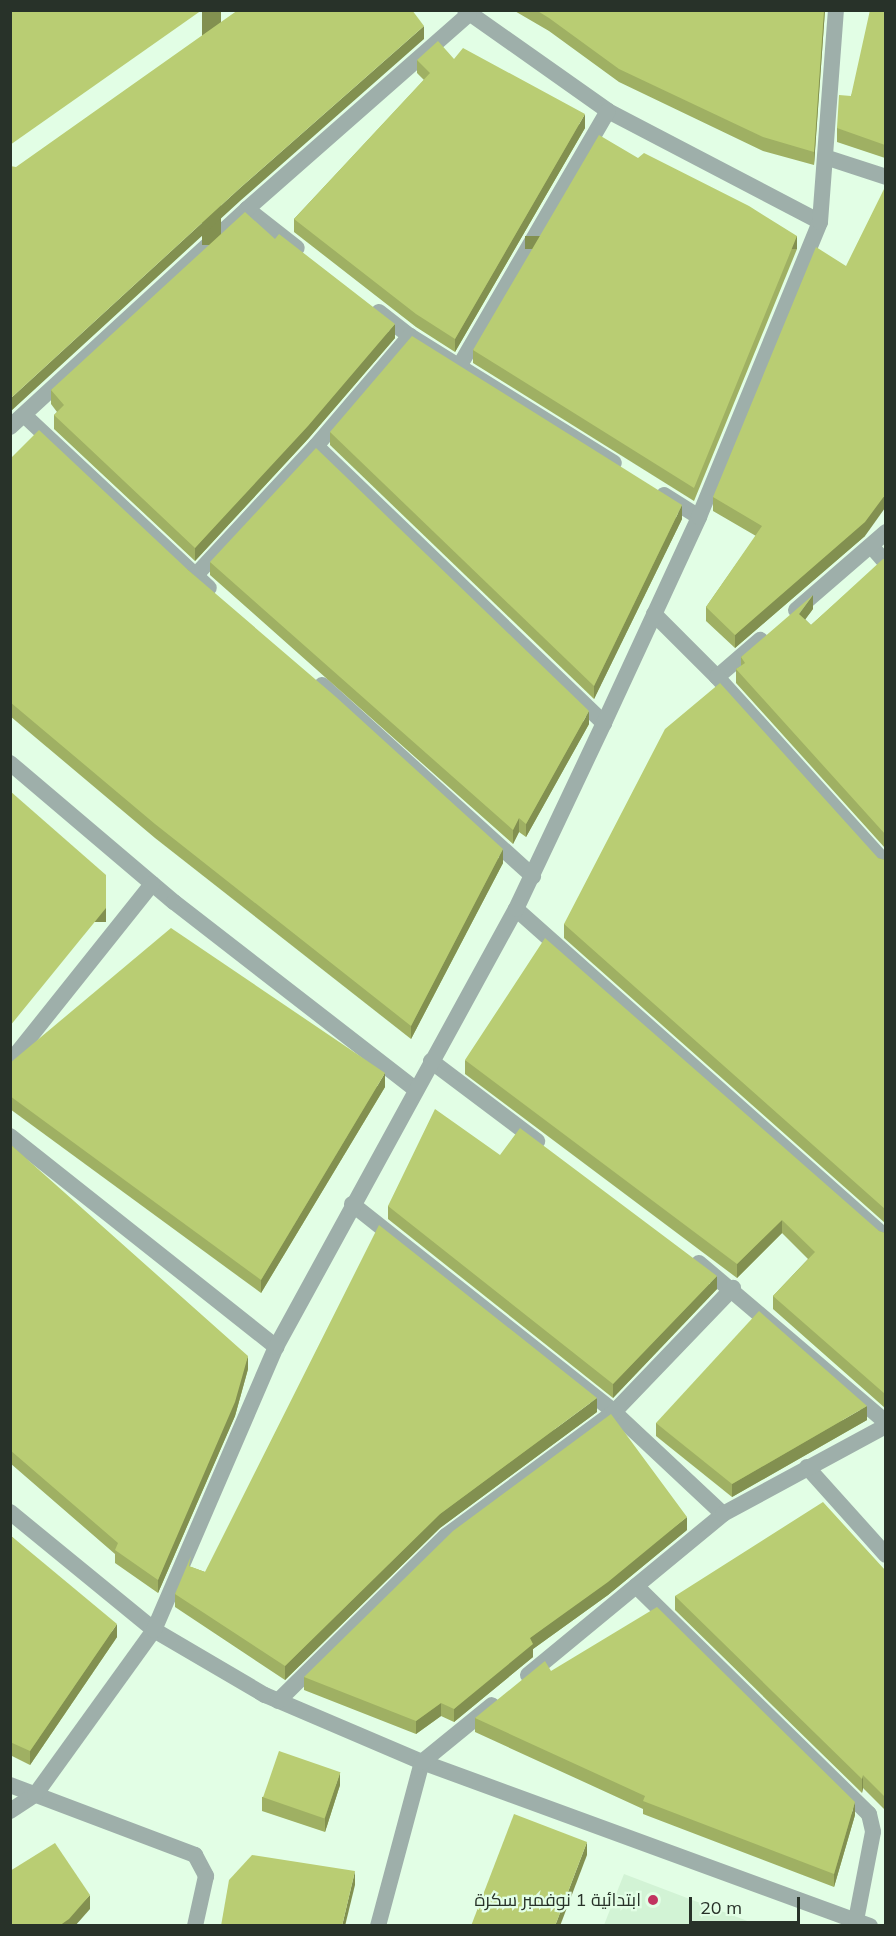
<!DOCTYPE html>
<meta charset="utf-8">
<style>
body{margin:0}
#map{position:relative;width:896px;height:1936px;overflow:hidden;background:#e2fee5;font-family:Mulish,Cairo,sans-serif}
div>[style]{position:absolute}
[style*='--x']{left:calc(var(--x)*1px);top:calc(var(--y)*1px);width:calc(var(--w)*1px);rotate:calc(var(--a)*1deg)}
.built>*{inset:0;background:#d2f3d5}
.minor>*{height:16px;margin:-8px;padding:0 8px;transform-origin:8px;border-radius:8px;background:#9eafaa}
.wall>*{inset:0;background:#9fb063}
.shaded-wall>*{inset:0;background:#829050;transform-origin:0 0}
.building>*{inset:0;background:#b9cd73;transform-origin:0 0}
.dots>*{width:16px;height:16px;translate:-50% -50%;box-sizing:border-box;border:3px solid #e2fee5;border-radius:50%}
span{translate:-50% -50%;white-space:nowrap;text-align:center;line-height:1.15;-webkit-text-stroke:4.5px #e2fee5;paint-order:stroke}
.poi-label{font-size:18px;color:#283229}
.right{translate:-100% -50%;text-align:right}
.frame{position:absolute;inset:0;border:12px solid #283229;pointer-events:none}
.scale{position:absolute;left:689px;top:1897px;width:111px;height:27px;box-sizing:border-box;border:3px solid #283229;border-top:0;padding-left:8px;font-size:18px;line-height:21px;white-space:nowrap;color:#283229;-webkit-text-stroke:4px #e2fee5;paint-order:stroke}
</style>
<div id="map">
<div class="built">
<div style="clip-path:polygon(624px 1874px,758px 1925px,604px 1925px)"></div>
</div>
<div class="minor">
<div style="--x:465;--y:10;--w:175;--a:35.2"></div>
<div style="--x:608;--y:111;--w:239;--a:27.6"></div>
<div style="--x:828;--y:158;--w:61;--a:18.1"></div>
<div style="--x:247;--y:209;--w:63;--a:38"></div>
<div style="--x:379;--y:312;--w:39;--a:38"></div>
<div style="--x:410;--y:336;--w:240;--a:31.9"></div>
<div style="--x:460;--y:365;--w:294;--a:-59.8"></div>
<div style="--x:24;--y:415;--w:253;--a:43.1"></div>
<div style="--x:10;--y:427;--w:322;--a:-42.6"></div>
<div style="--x:247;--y:209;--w:295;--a:-41.3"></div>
<div style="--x:316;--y:446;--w:400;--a:43.9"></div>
<div style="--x:664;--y:495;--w:41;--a:32.2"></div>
<div style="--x:872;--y:547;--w:21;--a:49"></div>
<div style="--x:195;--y:576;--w:178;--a:-47.1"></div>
<div style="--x:316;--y:446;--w:145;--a:-49.5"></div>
<div style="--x:796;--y:610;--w:119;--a:-40.9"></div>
<div style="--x:654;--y:614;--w:89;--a:45"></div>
<div style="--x:717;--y:677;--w:57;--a:-40.7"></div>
<div style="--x:717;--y:677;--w:252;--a:47.9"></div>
<div style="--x:322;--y:685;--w:285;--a:42.2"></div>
<div style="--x:10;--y:763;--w:215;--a:40.3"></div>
<div style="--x:174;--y:902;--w:304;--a:37.8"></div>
<div style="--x:516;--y:909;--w:494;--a:41.6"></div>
<div style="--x:431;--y:1061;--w:133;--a:37"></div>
<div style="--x:10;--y:1062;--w:228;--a:-51.4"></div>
<div style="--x:10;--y:1136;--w:340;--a:38.4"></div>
<div style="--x:352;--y:1204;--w:335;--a:38.4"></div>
<div style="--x:614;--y:1412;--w:149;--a:43.1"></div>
<div style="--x:699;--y:1263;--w:245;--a:40.4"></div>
<div style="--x:807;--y:1467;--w:118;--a:48.1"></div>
<div style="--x:10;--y:1512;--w:186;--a:39.3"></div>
<div style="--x:154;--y:1630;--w:129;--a:30.4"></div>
<div style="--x:265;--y:1695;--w:171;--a:23.1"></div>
<div style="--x:422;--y:1762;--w:477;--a:20.1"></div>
<div style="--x:636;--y:1586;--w:326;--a:44.4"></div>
<div style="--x:869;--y:1814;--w:18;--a:77"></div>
<div style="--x:873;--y:1832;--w:90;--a:100.9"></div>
<div style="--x:528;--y:1675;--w:253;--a:-39.5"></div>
<div style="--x:723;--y:1514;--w:185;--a:-28.4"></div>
<div style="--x:278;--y:1701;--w:235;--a:-44.5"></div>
<div style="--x:446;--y:1536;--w:209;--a:-36.4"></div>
<div style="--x:614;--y:1412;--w:172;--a:-46.2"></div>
<div style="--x:10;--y:1785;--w:198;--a:20.7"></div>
<div style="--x:195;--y:1855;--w:24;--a:62"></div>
<div style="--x:206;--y:1876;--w:51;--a:102.4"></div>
<div style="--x:10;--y:1811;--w:30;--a:-33"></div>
<div style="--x:35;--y:1795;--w:203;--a:-54.2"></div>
<div style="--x:154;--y:1630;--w:308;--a:-66.7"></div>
<div style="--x:276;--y:1347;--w:499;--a:-61.3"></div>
<div style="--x:516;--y:909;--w:206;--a:-64.7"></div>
<div style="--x:604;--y:723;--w:227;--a:-65.2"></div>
<div style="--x:699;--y:517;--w:319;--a:-67.7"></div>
<div style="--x:820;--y:222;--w:213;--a:-85.7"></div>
<div style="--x:378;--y:1926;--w:170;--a:-75"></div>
<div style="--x:422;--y:1762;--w:90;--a:-39.2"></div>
</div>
<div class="wall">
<div style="clip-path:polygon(513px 10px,825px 10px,814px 165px,763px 151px,619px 82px,549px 31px)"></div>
<div style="clip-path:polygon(885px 10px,885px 158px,837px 142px,837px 128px,851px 96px)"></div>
<div style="clip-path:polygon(454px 59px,585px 128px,455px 352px,416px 327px,294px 232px,294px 219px,424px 80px,417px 73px,417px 60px)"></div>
<div style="clip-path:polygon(638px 158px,797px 249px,694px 501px,473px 363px,473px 350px)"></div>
<div style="clip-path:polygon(275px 239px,395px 338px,308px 439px,195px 561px,54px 429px,54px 415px,57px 412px,51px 404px,51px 390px)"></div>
<div style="clip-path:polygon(330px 432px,682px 519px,594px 699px,330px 445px)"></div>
<div style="clip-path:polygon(10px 459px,188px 570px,503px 863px,411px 1039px,155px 838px,10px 716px)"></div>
<div style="clip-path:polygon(713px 497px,865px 536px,735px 648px,706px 621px,706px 607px,756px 536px,713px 511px)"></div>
<div style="clip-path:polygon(885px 559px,885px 848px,736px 683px,736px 669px,741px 666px,741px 657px,813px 609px,805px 619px,811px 625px)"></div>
<div style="clip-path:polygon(210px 562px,589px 724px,526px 837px,519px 832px,513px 844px,210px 575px)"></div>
<div style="clip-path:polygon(878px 858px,885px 860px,885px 1223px,564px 938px,564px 924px)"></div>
<div style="clip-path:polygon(465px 1060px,879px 1231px,885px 1233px,885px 1408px,773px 1309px,773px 1296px,808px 1259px,782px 1233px,737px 1278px,465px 1074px)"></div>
<div style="clip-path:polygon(10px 1063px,385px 1087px,261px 1293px,10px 1109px)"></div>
<div style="clip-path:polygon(10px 1144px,248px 1369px,235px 1416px,158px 1593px,115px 1563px,115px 1554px,10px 1463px)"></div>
<div style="clip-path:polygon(500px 1155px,717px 1289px,613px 1398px,388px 1219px,388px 1206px)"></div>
<div style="clip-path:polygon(597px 1412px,440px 1528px,285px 1680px,175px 1607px,175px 1594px,191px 1567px,205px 1572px)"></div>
<div style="clip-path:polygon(867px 1420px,732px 1497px,656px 1436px,656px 1423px)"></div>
<div style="clip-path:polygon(687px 1530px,608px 1595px,533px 1649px,533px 1657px,454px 1722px,441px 1716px,416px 1734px,304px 1690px,304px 1677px)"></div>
<div style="clip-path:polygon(10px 1535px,117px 1637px,30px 1765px,10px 1755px)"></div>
<div style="clip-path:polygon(885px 1570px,885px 1810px,863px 1788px,862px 1793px,675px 1610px,675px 1596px)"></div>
<div style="clip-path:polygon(551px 1671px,855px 1815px,834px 1887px,643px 1814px,643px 1809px,475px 1732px,475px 1718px)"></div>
<div style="clip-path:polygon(340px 1785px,325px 1832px,262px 1811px,262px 1797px)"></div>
</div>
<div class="shaded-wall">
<div style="left:202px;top:10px;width:19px;height:235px"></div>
<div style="clip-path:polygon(824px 10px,825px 10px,814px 165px,814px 152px)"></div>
<div style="clip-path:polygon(424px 26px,424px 39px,240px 201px,10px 412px,10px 399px,240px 188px)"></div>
<div style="clip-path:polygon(585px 114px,585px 128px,455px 352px,455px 339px)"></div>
<div style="left:797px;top:236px;width:13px;height:272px;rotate:90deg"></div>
<div style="clip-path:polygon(395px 324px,395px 338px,308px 439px,195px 561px,195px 548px)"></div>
<div style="clip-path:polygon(885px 495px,885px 508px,865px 536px,735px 648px,735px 635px)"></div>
<div style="clip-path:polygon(682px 505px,682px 519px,594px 699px,594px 686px)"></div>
<div style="clip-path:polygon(813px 595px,813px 609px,799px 628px,799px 614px)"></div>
<div style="clip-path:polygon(589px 711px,589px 724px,526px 837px,526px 824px)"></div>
<div style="clip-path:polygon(519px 818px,519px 832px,513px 844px,513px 830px)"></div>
<div style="clip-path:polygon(503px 849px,503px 863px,411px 1039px,411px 1026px)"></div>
<div style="left:106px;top:908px;width:14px;height:152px;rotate:90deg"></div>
<div style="clip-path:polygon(385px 1073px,385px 1087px,261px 1293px,261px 1280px)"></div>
<div style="clip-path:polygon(782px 1220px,782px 1233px,737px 1278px,737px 1264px)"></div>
<div style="clip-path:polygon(717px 1276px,717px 1289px,613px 1398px,613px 1384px)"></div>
<div style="clip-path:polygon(248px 1356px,248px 1369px,235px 1416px,158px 1593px,158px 1580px)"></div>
<div style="clip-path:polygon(597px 1398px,597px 1412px,440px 1528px,285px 1680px,285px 1666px,440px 1514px)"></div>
<div style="clip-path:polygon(867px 1406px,867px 1420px,732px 1497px,732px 1484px)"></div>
<div style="clip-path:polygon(687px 1517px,687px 1530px,608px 1595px,533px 1649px,533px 1657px,454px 1722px,454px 1709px,530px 1638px)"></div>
<div style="clip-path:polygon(117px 1624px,117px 1637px,30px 1765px,30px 1751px)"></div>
<div style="clip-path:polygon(441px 1703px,441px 1716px,416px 1734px,416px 1721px)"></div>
<div style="clip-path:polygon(340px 1772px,340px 1785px,325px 1832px,325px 1818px)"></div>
<div style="clip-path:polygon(863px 1775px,863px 1788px,862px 1793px,862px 1779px)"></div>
<div style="clip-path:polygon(855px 1802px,855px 1815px,834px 1887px,834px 1874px)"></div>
<div style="clip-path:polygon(587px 1842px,587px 1855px,560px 1926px,555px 1926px)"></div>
<div style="clip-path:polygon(355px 1871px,355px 1885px,345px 1926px,342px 1926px)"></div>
<div style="clip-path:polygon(90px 1895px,90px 1909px,75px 1926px,59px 1926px)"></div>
</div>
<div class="building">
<div style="clip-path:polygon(10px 10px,202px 10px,10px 145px)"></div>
<div style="clip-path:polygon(238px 10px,412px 10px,424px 26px,240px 188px,10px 399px,10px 166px,16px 167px)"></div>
<div style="clip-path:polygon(536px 10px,824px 10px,814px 152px,763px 137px,619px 69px,549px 18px)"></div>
<div style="clip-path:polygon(870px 10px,885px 10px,885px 145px,837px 128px,839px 95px,851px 96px)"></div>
<div style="clip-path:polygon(438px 41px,454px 59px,463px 48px,585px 114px,455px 339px,416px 314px,294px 219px,430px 73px,417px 60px)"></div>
<div style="clip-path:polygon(599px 135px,638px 158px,644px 153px,749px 206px,797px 236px,694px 488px,473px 350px)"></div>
<div style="clip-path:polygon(885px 187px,885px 495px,865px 522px,735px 635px,706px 607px,762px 526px,713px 497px,816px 247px,846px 266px)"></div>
<div style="clip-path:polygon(245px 212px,275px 239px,279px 234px,395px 324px,308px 426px,195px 548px,54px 415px,64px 405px,51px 390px)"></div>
<div style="clip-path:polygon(412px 336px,682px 505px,594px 686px,330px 432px)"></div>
<div style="clip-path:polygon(39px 430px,188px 570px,336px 697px,503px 849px,411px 1026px,155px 824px,10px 702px,10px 459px)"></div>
<div style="clip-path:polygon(316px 448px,589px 711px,526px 824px,519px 818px,513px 830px,210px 562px)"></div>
<div style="clip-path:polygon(883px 559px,885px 559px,885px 834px,736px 669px,745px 663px,741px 657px,813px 595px,799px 614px,811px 625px)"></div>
<div style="clip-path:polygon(720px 683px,878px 858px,885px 860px,885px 1209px,564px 924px,665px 729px)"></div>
<div style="clip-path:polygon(10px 791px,106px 875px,106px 908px,10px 1026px)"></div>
<div style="clip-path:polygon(171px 928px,385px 1073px,261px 1280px,10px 1096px,10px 1063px)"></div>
<div style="clip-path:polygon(545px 938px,879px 1231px,885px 1233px,885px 1394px,773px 1296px,815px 1252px,782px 1220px,737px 1264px,465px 1060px)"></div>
<div style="clip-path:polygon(435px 1109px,500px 1155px,520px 1128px,717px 1276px,613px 1384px,388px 1206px)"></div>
<div style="clip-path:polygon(10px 1144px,248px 1356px,235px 1402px,158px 1580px,115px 1550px,118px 1543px,10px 1450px)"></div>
<div style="clip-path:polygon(379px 1225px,597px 1398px,440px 1514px,285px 1666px,175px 1594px,191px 1556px,189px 1566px,205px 1572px)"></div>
<div style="clip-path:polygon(759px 1311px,867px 1406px,732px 1484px,656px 1423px)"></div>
<div style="clip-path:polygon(611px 1414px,687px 1517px,608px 1582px,530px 1638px,533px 1644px,454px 1709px,441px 1703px,416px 1721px,304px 1677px,453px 1531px)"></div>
<div style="clip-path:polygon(823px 1502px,885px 1570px,885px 1797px,863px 1775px,862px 1779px,675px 1596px)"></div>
<div style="clip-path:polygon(10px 1535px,117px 1624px,30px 1751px,10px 1742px)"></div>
<div style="clip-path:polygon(657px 1607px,855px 1802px,834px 1874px,643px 1801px,645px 1796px,475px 1718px,545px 1661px,551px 1671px)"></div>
<div style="left:279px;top:1751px;width:65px;height:49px;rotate:19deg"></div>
<div style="clip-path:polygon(514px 1814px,587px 1842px,555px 1926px,471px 1926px)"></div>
<div style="clip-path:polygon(55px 1843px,90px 1895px,69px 1919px,59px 1926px,10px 1926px,10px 1871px)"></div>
<div style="clip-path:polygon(252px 1855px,355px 1871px,342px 1926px,221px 1926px,229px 1880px)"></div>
</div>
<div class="dots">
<div style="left:653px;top:1900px;background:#c13360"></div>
</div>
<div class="poi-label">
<span class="right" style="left:641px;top:1900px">ابتدائية 1 نوفمبر سكرة</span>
</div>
<div class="frame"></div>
<div class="scale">20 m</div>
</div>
